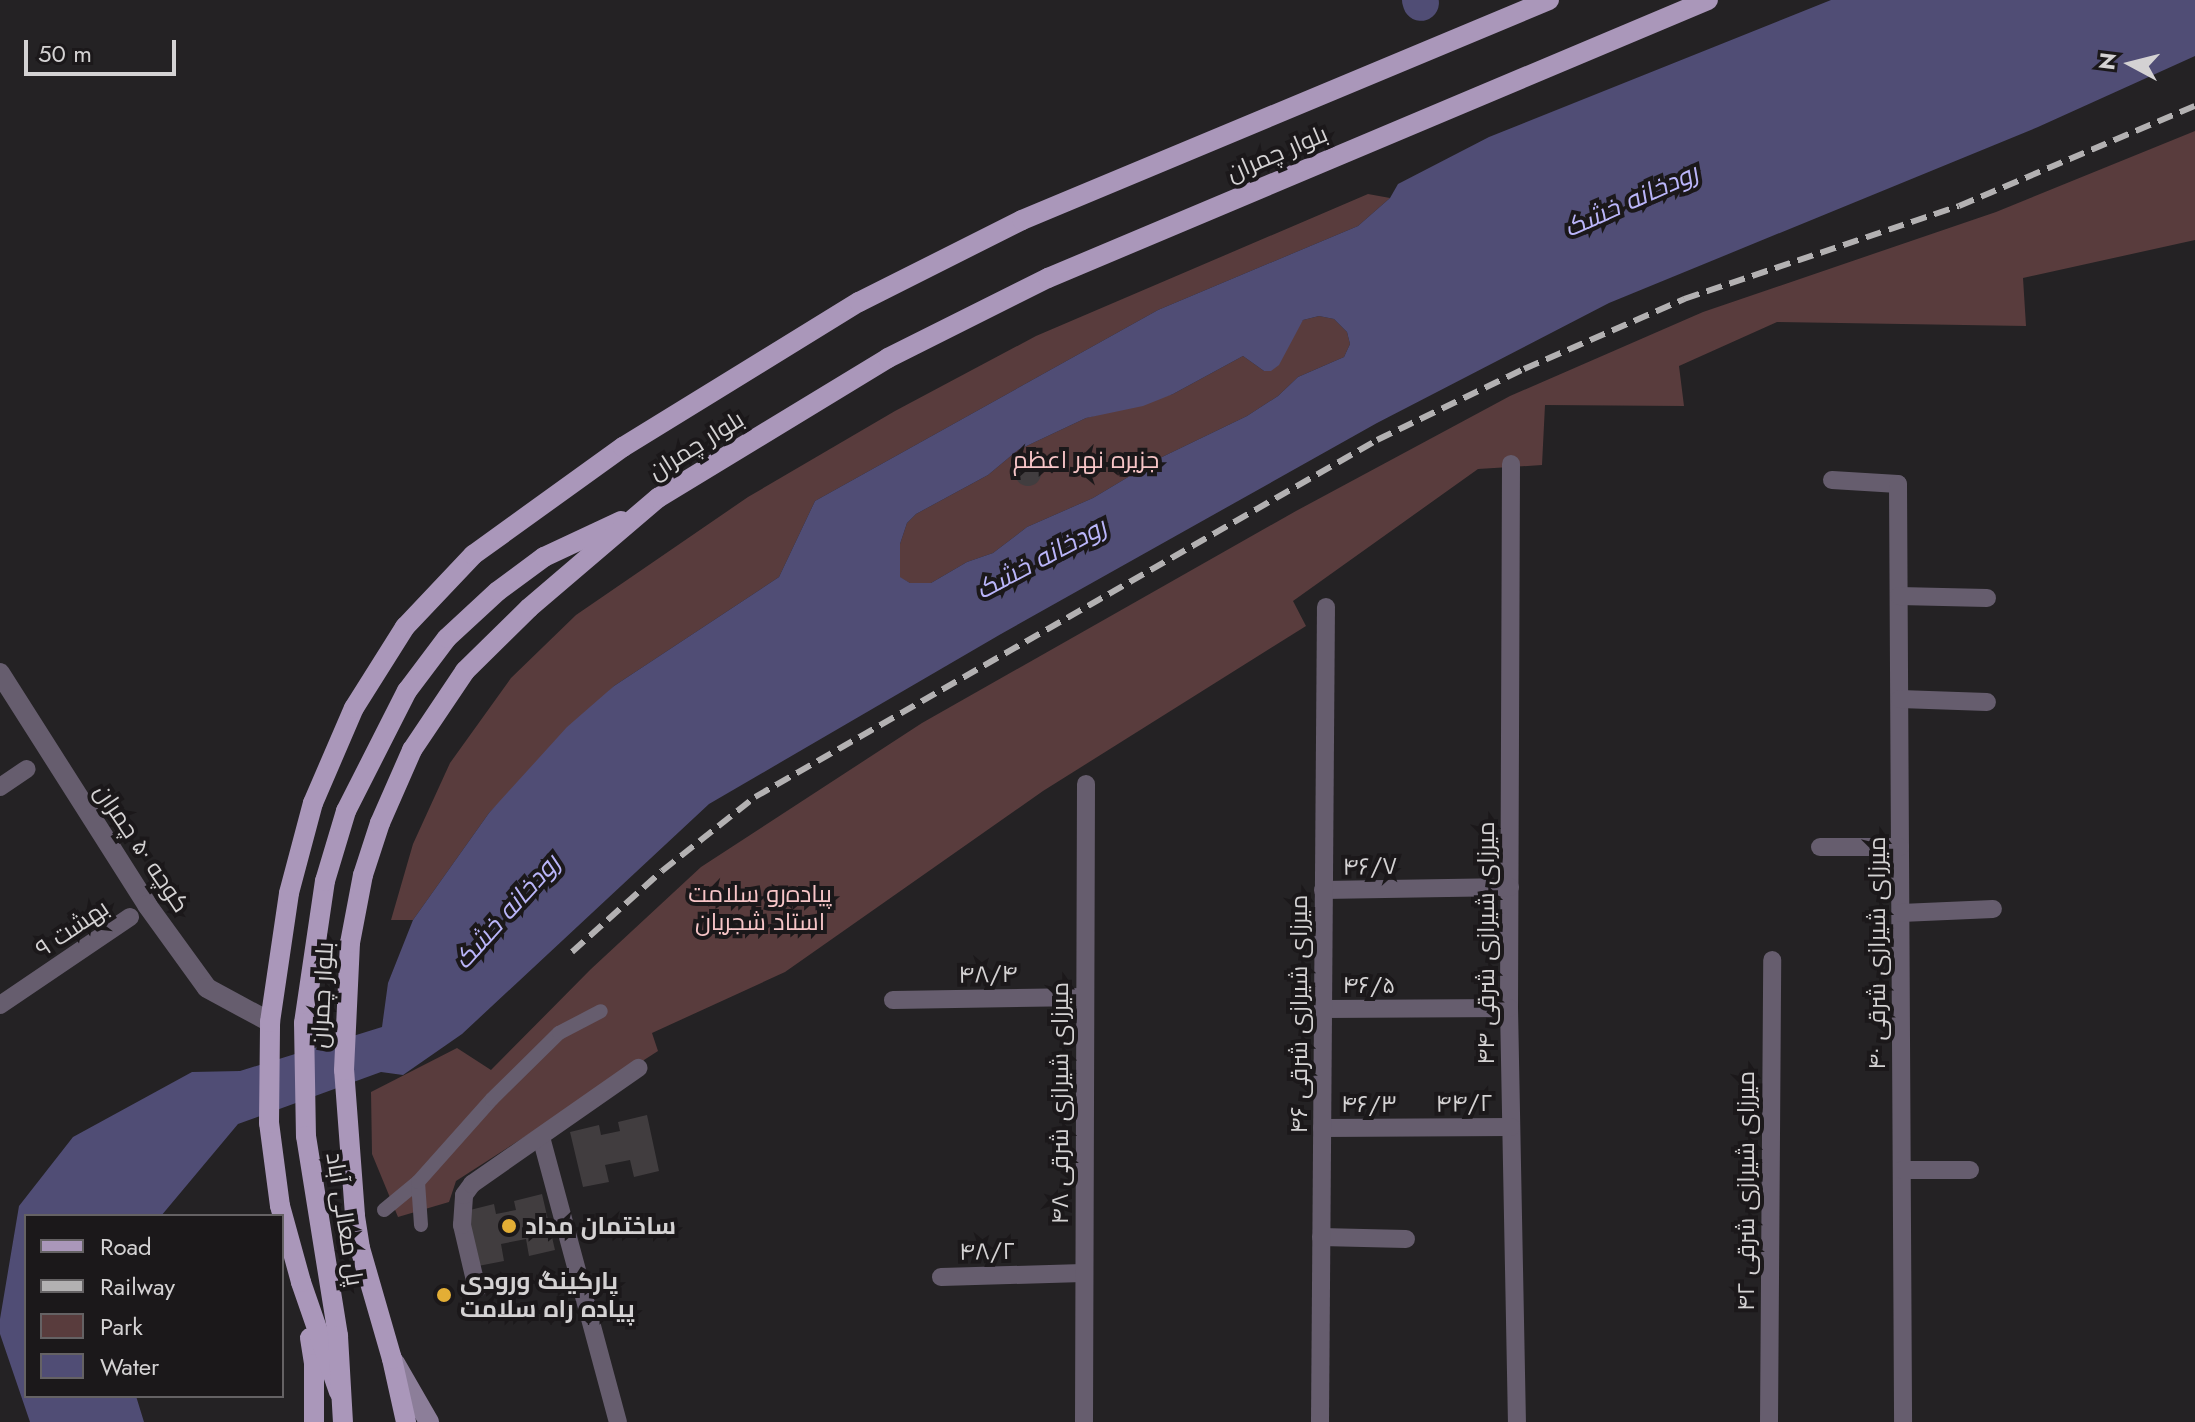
<!DOCTYPE html>
<meta charset="utf-8">
<style>
body{margin:0}
#map{position:relative;width:2195px;height:1422px;overflow:hidden;background:#242224;font-family:Jost,Cairo,sans-serif}
div>[style]{position:absolute}
[style*='--x']{left:calc(var(--x)*1px);top:calc(var(--y)*1px);width:calc(var(--w)*1px);rotate:calc(var(--a)*1deg)}
.green>*{inset:0;background:#593c3d}
.water>*{inset:0;background:#504d75}
.river>*{height:36px;margin:-18px;padding:0 18px;transform-origin:18px;border-radius:18px;background:#504d75}
.building>*{inset:0;background:#413d3f}
.round{border-radius:50%}
.pedestrian>*{height:14px;margin:-7px;padding:0 7px;transform-origin:7px;border-radius:7px;background:#665d6e}
.minor>*{height:18px;margin:-9px;padding:0 9px;transform-origin:9px;border-radius:9px;background:#665d6e}
.tertiary>*{height:20px;margin:-10px;padding:0 10px;transform-origin:10px;border-radius:10px;background:#665d6e}
.secondary>*{height:20px;margin:-10px;padding:0 10px;transform-origin:10px;border-radius:10px;background:#8c7e99}
.primary>*{height:20px;margin:-10px;padding:0 10px;transform-origin:10px;border-radius:10px;background:#aa97ba}
.rail>*{height:6px;margin-top:-3px;transform-origin:0;background:repeating-linear-gradient(90deg,#b3b1b2 0 16px,transparent 0 24px)}
.primary-bridge>*{height:20px;margin:-10px;padding:0 10px;transform-origin:10px;border-radius:10px;background:#aa97ba}
.dots>*{width:22px;height:22px;translate:-50% -50%;box-sizing:border-box;border:4px solid #1b181a;border-radius:50%}
span{translate:-50% -50%;white-space:nowrap;text-align:center;line-height:1.15;-webkit-text-stroke:8px #1b181a;paint-order:stroke}
.street-label{font-size:24px;color:#d4d2d3}
.park-label{font-size:24px;color:#f7c5c7}
.poi-label{font-size:24px;color:#d4d2d3;font-weight:700}
.left{translate:0 -50%;text-align:left}
.water-label{font-size:26px;color:#bab5f9;font-style:italic}
.legend{position:absolute;left:24px;top:1214px;width:260px;height:184px;box-sizing:border-box;background:#1b181a;border:2px solid #656264;margin:0;padding:10px 14px;list-style:none;font-size:24px;color:#d4d2d3}
.legend li{display:flex;align-items:center;gap:16px;height:40px}
.legend b{width:40px;border:2px solid #656264}
.north{position:absolute;left:2091px;top:24px;width:80px;height:80px;-webkit-text-stroke:6px #1b181a;paint-order:stroke;rotate:277deg;font-size:22px;font-weight:700;line-height:32px;text-align:center;color:#d4d2d3}
.north::after{content:'';display:block;margin:auto;width:28px;height:36px;background:#d4d2d3;clip-path:polygon(50% 0,100% 100%,50% 72%,0 100%)}
.scale{position:absolute;left:24px;top:40px;width:152px;height:36px;box-sizing:border-box;border:4px solid #d4d2d3;border-top:0;padding-left:10px;font-size:24px;line-height:28px;white-space:nowrap;color:#d4d2d3;-webkit-text-stroke:6px #1b181a;paint-order:stroke}
</style>
<div id="map">
<div class="green">
<div style="clip-path:polygon(2195px 131px,2195px 240px,2023px 278px,2026px 326px,1777px 322px,1679px 366px,1684px 406px,1545px 405px,1542px 465px,1478px 469px,1293px 601px,1306px 626px,1043px 791px,785px 972px,652px 1033px,658px 1051px,456px 1181px,449px 1202px,398px 1217px,372px 1154px,371px 1092px,457px 1048px,491px 1070px,591px 969px,701px 867px,922px 723px,1296px 511px,1510px 396px,1703px 312px,1996px 212px)"></div>
<div style="clip-path:polygon(1368px 194px,1390px 198px,1358px 226px,1158px 310px,815px 501px,779px 577px,614px 686px,489px 813px,413px 920px,391px 920px,413px 844px,450px 763px,511px 678px,576px 615px,748px 497px,895px 411px,1036px 336px)"></div>
<div style="clip-path:polygon(1319px 316px,1334px 319px,1347px 332px,1350px 344px,1344px 357px,1298px 377px,1278px 396px,1247px 416px,1160px 458px,1093px 498px,1027px 527px,993px 553px,967px 562px,931px 583px,910px 583px,899px 577px,900px 544px,907px 523px,916px 514px,988px 475px,1018px 450px,1086px 418px,1173px 394px,1243px 356px,1264px 371px,1303px 320px)"></div>
</div>
<div class="water">
<div style="clip-path:polygon(evenodd,1831px 0,2195px 0,2195px 56px,2038px 127px,1609px 303px,1377px 423px,1001px 634px,709px 804px,462px 1034px,403px 1075px,381px 1072px,238px 1124px,161px 1216px,26px 1216px,26px 1396px,136px 1396px,144px 1422px,30px 1422px,0 1334px,0 1319px,19px 1206px,73px 1137px,192px 1072px,240px 1071px,382px 1027px,388px 983px,413px 920px,489px 813px,567px 727px,614px 686px,779px 577px,815px 501px,1158px 310px,1358px 226px,1390px 198px,1398px 184px,1489px 137px,1831px 0,1319px 316px,1334px 319px,1347px 332px,1350px 344px,1344px 357px,1298px 377px,1278px 396px,1247px 416px,1160px 458px,1093px 498px,1027px 527px,993px 553px,967px 562px,931px 583px,910px 583px,900px 577px,900px 544px,907px 523px,916px 514px,988px 475px,1018px 450px,1086px 418px,1143px 406px,1173px 394px,1243px 356px,1264px 371px,1271px 371px,1279px 365px,1303px 320px,1319px 316px)"></div>
</div>
<div class="river">
<div style="--x:1420;--y:0;--w:3;--a:72"></div>
</div>
<div class="building">
<div class="round" style="left:1015px;top:460px;width:26px;height:26px"></div>
<div style="clip-path:polygon(647px 1115px,659px 1171px,634px 1177px,630px 1160px,605px 1165px,609px 1182px,583px 1187px,570px 1132px,599px 1125px,601px 1135px,620px 1131px,618px 1122px)"></div>
<div style="clip-path:polygon(542px 1194px,555px 1250px,529px 1256px,526px 1239px,501px 1244px,504px 1261px,478px 1266px,466px 1211px,494px 1204px,496px 1214px,516px 1210px,514px 1201px)"></div>
</div>
<div class="pedestrian">
<div style="--x:384;--y:1210;--w:44;--a:-39.5"></div>
<div style="--x:421;--y:1225;--w:43;--a:-94"></div>
<div style="--x:418;--y:1182;--w:111;--a:-48.3"></div>
<div style="--x:492;--y:1099;--w:94;--a:-44.6"></div>
<div style="--x:559;--y:1033;--w:47;--a:-27.6"></div>
</div>
<div class="minor">
<div style="--x:1511;--y:464;--w:544;--a:90.21"></div>
<div style="--x:1509;--y:1008;--w:414;--a:88.9"></div>
<div style="--x:1832;--y:480;--w:66;--a:3.5"></div>
<div style="--x:1898;--y:484;--w:938;--a:89.69"></div>
<div style="--x:1899;--y:596;--w:88;--a:1.3"></div>
<div style="--x:1900;--y:699;--w:87;--a:2"></div>
<div style="--x:0;--y:787;--w:32;--a:-34"></div>
<div style="--x:1820;--y:847;--w:80;--a:0"></div>
<div style="--x:1323;--y:890;--w:187;--a:-0.9"></div>
<div style="--x:1901;--y:913;--w:92;--a:-2.5"></div>
<div style="--x:893;--y:1000;--w:192;--a:-0.9"></div>
<div style="--x:0;--y:1005;--w:157;--a:-34.1"></div>
<div style="--x:1323;--y:1009;--w:186;--a:-0.3"></div>
<div style="--x:1322;--y:1128;--w:189;--a:-0.3"></div>
<div style="--x:541;--y:1137;--w:295;--a:74.9"></div>
<div style="--x:1902;--y:1170;--w:68;--a:0"></div>
<div style="--x:1321;--y:1237;--w:85;--a:1.3"></div>
<div style="--x:941;--y:1277;--w:142;--a:-1.6"></div>
<div style="--x:477;--y:1289;--w:66;--a:-103.2"></div>
<div style="--x:462;--y:1225;--w:30;--a:-86"></div>
<div style="--x:464;--y:1195;--w:14;--a:-54"></div>
<div style="--x:472;--y:1184;--w:203;--a:-34.9"></div>
<div style="--x:1084;--y:1422;--w:638;--a:-89.82"></div>
<div style="--x:1320;--y:1422;--w:815;--a:-89.58"></div>
<div style="--x:1769;--y:1422;--w:462;--a:-89.6"></div>
</div>
<div class="tertiary">
<div style="--x:0;--y:673;--w:275;--a:57.6"></div>
<div style="--x:147;--y:905;--w:102;--a:54.1"></div>
<div style="--x:207;--y:988;--w:72;--a:28.4"></div>
</div>
<div class="secondary">
<div style="--x:395;--y:1363;--w:68;--a:60"></div>
</div>
<div class="primary">
<div style="--x:304;--y:1023;--w:144;--a:-81.6"></div>
<div style="--x:325;--y:881;--w:73;--a:-73.3"></div>
<div style="--x:346;--y:811;--w:135;--a:-63.1"></div>
<div style="--x:407;--y:691;--w:66;--a:-53"></div>
<div style="--x:447;--y:638;--w:69;--a:-42.7"></div>
<div style="--x:498;--y:591;--w:57;--a:-36.5"></div>
<div style="--x:544;--y:557;--w:85;--a:-25.1"></div>
<div style="--x:310;--y:1338;--w:26;--a:81"></div>
<div style="--x:314;--y:1364;--w:58;--a:90"></div>
<div style="--x:339;--y:1392;--w:116;--a:-109.1"></div>
<div style="--x:301;--y:1282;--w:79;--a:-105.4"></div>
<div style="--x:280;--y:1206;--w:84;--a:-97.5"></div>
<div style="--x:269;--y:1123;--w:101;--a:-89.4"></div>
<div style="--x:270;--y:1022;--w:130;--a:-81.6"></div>
<div style="--x:289;--y:893;--w:93;--a:-75.1"></div>
<div style="--x:313;--y:803;--w:103;--a:-66.7"></div>
<div style="--x:354;--y:708;--w:96;--a:-57.8"></div>
<div style="--x:405;--y:627;--w:99;--a:-46.6"></div>
<div style="--x:473;--y:555;--w:185;--a:-35.8"></div>
<div style="--x:623;--y:447;--w:277;--a:-31.6"></div>
<div style="--x:859;--y:302;--w:182;--a:-26.7"></div>
<div style="--x:1022;--y:220;--w:571;--a:-22.66"></div>
<div style="--x:406;--y:1422;--w:65;--a:-102.5"></div>
<div style="--x:392;--y:1359;--w:116;--a:-106.1"></div>
<div style="--x:360;--y:1248;--w:33;--a:-99"></div>
<div style="--x:355;--y:1215;--w:145;--a:-94.3"></div>
<div style="--x:344;--y:1070;--w:127;--a:-87.3"></div>
<div style="--x:350;--y:943;--w:69;--a:-79.2"></div>
<div style="--x:363;--y:875;--w:55;--a:-71.9"></div>
<div style="--x:380;--y:823;--w:80;--a:-66.3"></div>
<div style="--x:412;--y:750;--w:95;--a:-56.1"></div>
<div style="--x:465;--y:671;--w:90;--a:-44.5"></div>
<div style="--x:529;--y:608;--w:170;--a:-40.5"></div>
<div style="--x:658;--y:498;--w:269;--a:-31.3"></div>
<div style="--x:888;--y:358;--w:179;--a:-26.6"></div>
<div style="--x:1048;--y:278;--w:716;--a:-22.84"></div>
</div>
<div class="rail">
<div style="--x:572;--y:952;--w:121;--a:-42"></div>
<div style="--x:662;--y:871;--w:119;--a:-38.5"></div>
<div style="--x:755;--y:797;--w:717;--a:-29.85"></div>
<div style="--x:1377;--y:440;--w:163;--a:-25.8"></div>
<div style="--x:1524;--y:369;--w:175;--a:-23.6"></div>
<div style="--x:1684;--y:299;--w:290;--a:-18.7"></div>
<div style="--x:1959;--y:206;--w:256;--a:-23"></div>
</div>
<div class="primary-bridge">
<div style="--x:304;--y:1023;--w:113;--a:89"></div>
<div style="--x:306;--y:1136;--w:203;--a:80.9"></div>
<div style="--x:338;--y:1336;--w:86;--a:86.7"></div>
</div>
<div class="dots">
<div style="left:509px;top:1226px;background:#e3ae35"></div>
<div style="left:444px;top:1295px;background:#e3ae35"></div>
</div>
<div class="street-label">
<span style="left:1277px;top:153px;rotate:-23deg">بلوار چمران</span>
<span style="left:696px;top:445px;rotate:-32deg">بلوار چمران</span>
<span style="left:142px;top:848px;rotate:56deg">کوچه ۵۰ چمران</span>
<span style="left:1370px;top:866px;rotate:-1deg">۴۶/۷</span>
<span style="left:72px;top:928px;rotate:-34deg">۹ بهشت</span>
<span style="left:1486px;top:943px;rotate:-90deg">۴۴ میرزای شیرازی شرقی</span>
<span style="left:1877px;top:953px;rotate:-90deg">۴۰ میرزای شیرازی شرقی</span>
<span style="left:988px;top:974px;rotate:-1deg">۴۸/۴</span>
<span style="left:1369px;top:985px">۴۶/۵</span>
<span style="left:322px;top:995px;rotate:-87deg">بلوار چمران</span>
<span style="left:1299px;top:1014px;rotate:-90deg">۴۶ میرزای شیرازی شرقی</span>
<span style="left:1060px;top:1103px;rotate:-90deg">۴۸ میرزای شیرازی شرقی</span>
<span style="left:1464px;top:1103px;rotate:-1deg">۴۴/۲</span>
<span style="left:1369px;top:1104px">۴۶/۳</span>
<span style="left:1746px;top:1191px;rotate:-90deg">۴۲ میرزای شیرازی شرقی</span>
<span style="left:345px;top:1219px;rotate:81deg">پل معالی آباد</span>
<span style="left:987px;top:1251px;rotate:-1deg">۴۸/۲</span>
</div>
<div class="park-label">
<span style="left:1086px;top:460px">جزیره نهر اعظم</span>
<span style="left:760px;top:908px">پیاده‌رو سلامت<br>استاد شجریان</span>
</div>
<div class="poi-label">
<span class="left" style="left:525px;top:1226px">ساختمان مداد</span>
<span class="left" style="left:460px;top:1295px">پارکینگ ورودی<br>پیاده راه سلامت</span>
</div>
<div class="water-label">
<span style="left:1631px;top:201px;rotate:-24deg">رودخانه خشک</span>
<span style="left:1041px;top:559px;rotate:-28deg">رودخانه خشک</span>
<span style="left:507px;top:912px;rotate:-48deg">رودخانه خشک</span>
</div>
<ul class="legend">
<li><b style="height:10px;background:#aa97ba"></b>Road</li>
<li><b style="height:10px;background:#b3b1b2"></b>Railway</li>
<li><b style="height:22px;background:#593c3d"></b>Park</li>
<li><b style="height:22px;background:#504d75"></b>Water</li>
</ul>
<div class="north">N</div>
<div class="scale">50 m</div>
</div>
